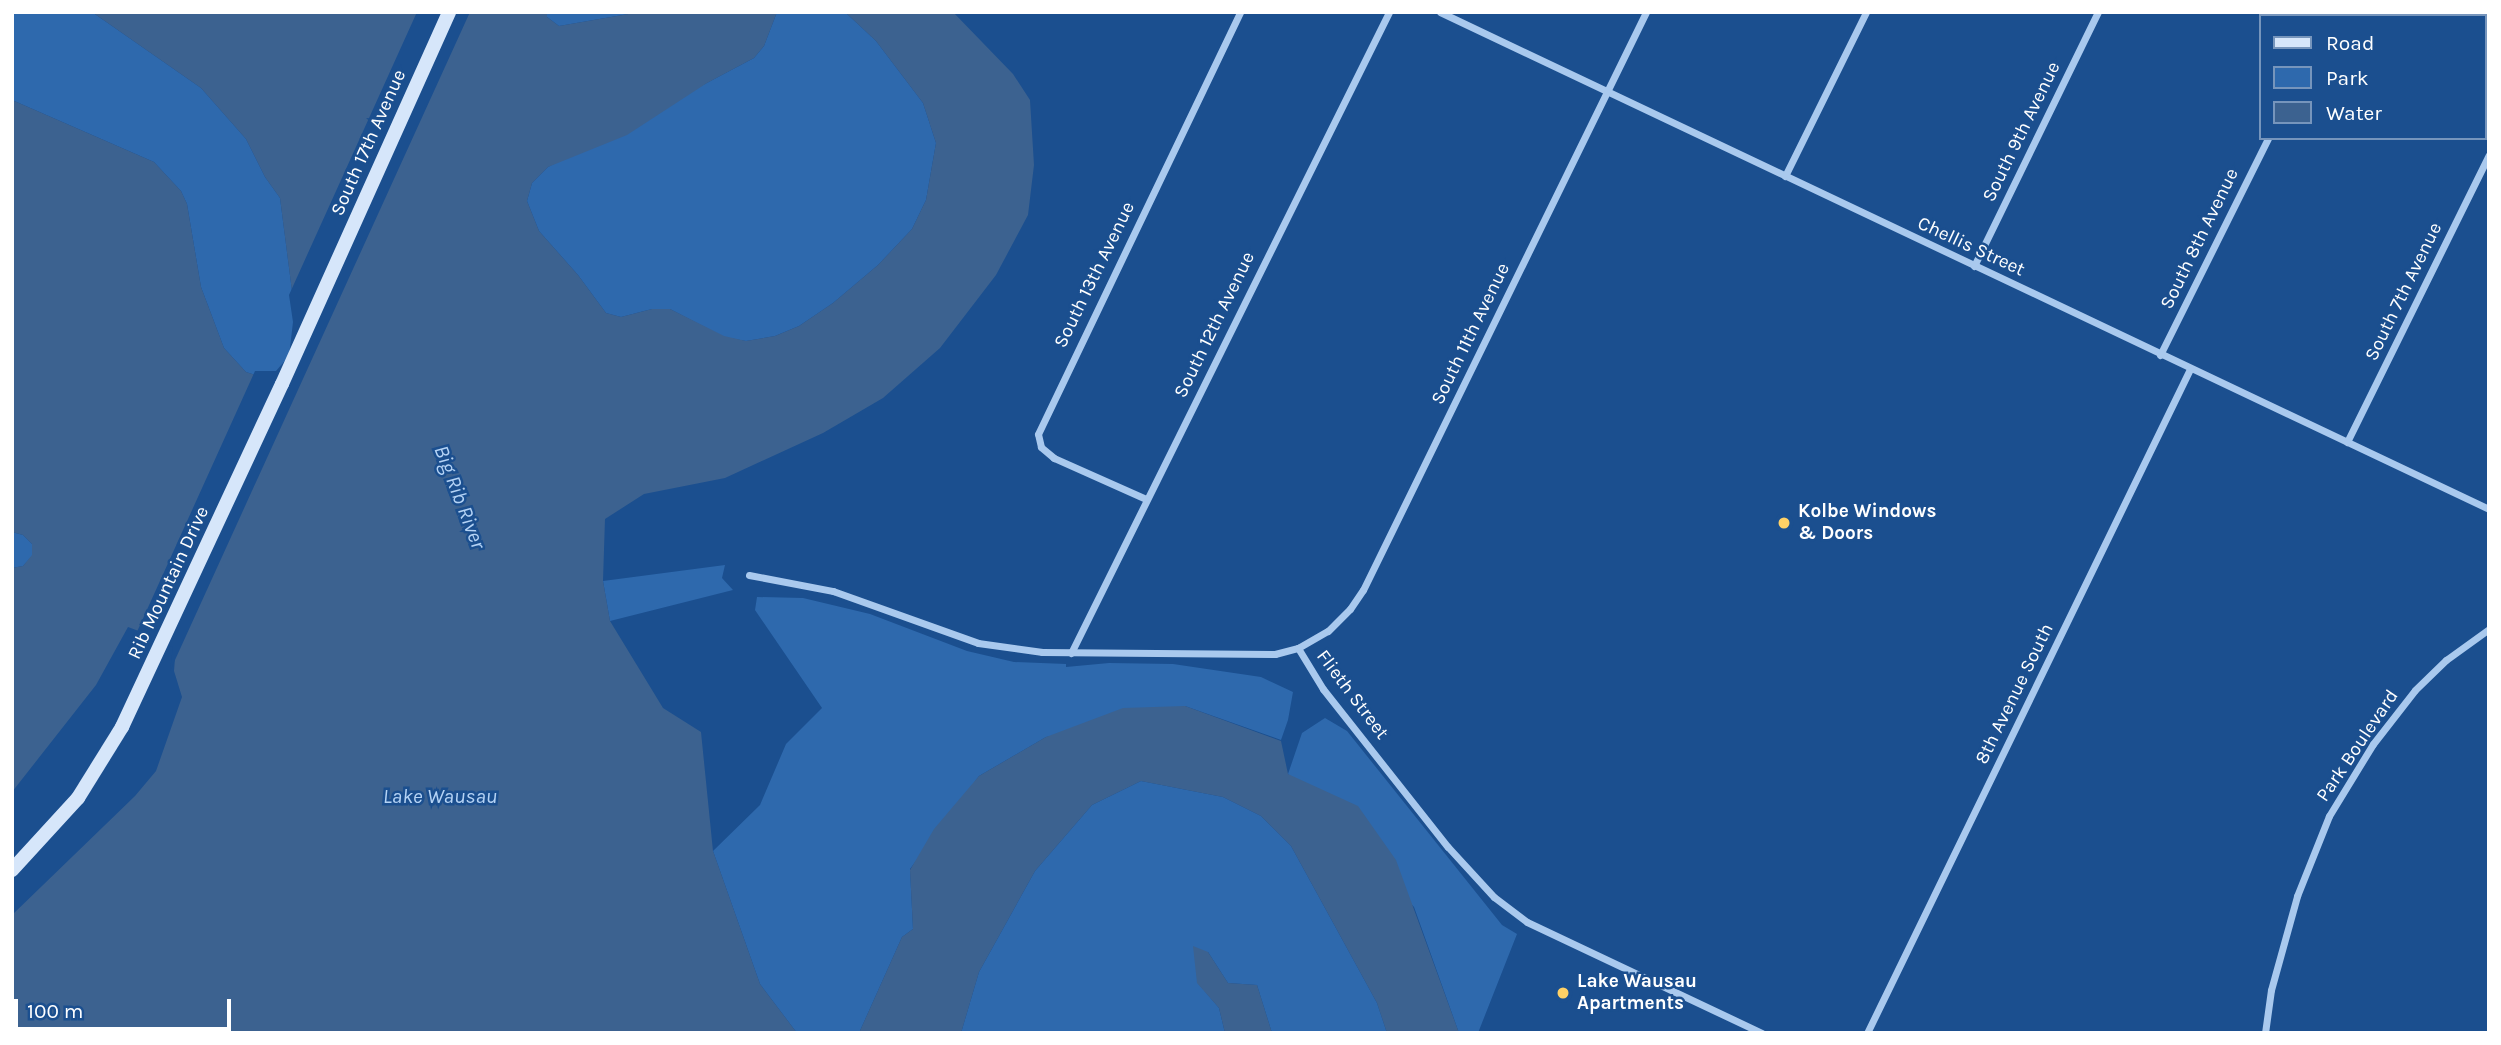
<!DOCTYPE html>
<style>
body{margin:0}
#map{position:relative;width:2501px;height:1045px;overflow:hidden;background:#1b4f8f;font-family:Karla,sans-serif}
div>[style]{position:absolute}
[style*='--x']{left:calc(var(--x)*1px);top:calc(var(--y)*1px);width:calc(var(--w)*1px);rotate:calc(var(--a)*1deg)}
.green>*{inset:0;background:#2e69ad}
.water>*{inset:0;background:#3c6290}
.pier>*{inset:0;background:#1b4f8f}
.street>*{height:7px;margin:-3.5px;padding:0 3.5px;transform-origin:3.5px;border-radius:3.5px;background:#a9c9ee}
.secondary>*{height:14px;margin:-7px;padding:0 7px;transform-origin:7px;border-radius:7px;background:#d6e6fa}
.dots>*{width:19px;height:19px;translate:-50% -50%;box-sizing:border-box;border:4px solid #1b4f8f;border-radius:50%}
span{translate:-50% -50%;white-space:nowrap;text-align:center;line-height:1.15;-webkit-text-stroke:5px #1b4f8f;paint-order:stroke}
.street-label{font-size:19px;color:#fff}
.poi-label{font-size:19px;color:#fff;font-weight:700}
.left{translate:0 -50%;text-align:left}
.water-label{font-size:21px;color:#b5d3f5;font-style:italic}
.frame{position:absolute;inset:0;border:14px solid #fff;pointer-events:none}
.legend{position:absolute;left:2259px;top:14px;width:228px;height:126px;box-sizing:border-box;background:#1b4f8f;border:2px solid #7695bc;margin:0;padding:9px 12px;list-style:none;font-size:21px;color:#fff}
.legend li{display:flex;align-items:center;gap:14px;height:35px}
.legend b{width:35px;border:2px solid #7695bc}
.scale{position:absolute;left:14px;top:999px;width:217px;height:32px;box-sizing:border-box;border:4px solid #fff;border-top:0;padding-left:9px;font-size:21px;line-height:24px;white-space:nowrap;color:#fff;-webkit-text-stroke:5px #1b4f8f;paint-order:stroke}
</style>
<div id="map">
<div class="green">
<div style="clip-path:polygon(12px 12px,92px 12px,201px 88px,246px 139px,265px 177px,280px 198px,283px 221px,296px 322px,292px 358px,278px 375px,262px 377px,246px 372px,224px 348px,201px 287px,187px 204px,181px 191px,154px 162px,12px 100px)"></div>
<div style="clip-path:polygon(547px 12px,640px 12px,559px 26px,547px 17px)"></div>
<div style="clip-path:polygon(777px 12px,845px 12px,876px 41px,923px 103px,936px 143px,926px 200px,912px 229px,878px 265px,833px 303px,799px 326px,775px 336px,746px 341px,724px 337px,670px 309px,652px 309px,621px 317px,606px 313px,578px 275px,539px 231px,527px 201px,532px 183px,548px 167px,754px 58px,764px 46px)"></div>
<div style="clip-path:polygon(12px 532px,23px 535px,32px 544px,32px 556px,23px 566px,12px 568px)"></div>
<div style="clip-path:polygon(725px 565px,722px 578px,733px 590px,610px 621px,603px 581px)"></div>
<div style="clip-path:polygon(757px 597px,803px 598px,870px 614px,967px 651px,1014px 662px,1066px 664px,1066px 667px,1109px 663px,1173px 664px,1261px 677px,1293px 692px,1288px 720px,1281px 740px,1185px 706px,1046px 737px,979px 776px,910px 869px,913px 929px,902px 937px,859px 1033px,797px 1033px,760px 984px,713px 851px,760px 805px,786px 744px,822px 708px,755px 610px)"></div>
<div style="clip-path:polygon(1325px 718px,1347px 731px,1502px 925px,1517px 934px,1478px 1033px,1459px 1033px,1414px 907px,1288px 774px,1302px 733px)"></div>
<div style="clip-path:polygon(1141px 781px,1223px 797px,1261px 816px,1291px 846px,1377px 1003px,1387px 1033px,1272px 1033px,1257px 985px,1228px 983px,1208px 952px,1197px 982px,1219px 1008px,1225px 1033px,961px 1033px,979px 972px,1035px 871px,1092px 805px)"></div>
</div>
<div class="water">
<div style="clip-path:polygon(92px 12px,547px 12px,547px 17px,559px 26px,640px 12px,777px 12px,764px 46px,754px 58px,707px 83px,627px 135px,548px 167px,532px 183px,527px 201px,539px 231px,578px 275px,606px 313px,621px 317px,652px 309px,670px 309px,724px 336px,746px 341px,775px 336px,799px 326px,833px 303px,878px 265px,912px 229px,926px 200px,936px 143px,923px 103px,876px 41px,845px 12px,953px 12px,1013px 74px,1030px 100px,1034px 165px,1028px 215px,996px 275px,940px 348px,883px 398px,823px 433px,725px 478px,644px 494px,605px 519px,603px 581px,610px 621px,663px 708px,701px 732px,713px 851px,760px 984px,797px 1033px,12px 1033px,12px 915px,135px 796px,156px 771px,182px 697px,174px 671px,176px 645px,128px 627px,96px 685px,12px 792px,12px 568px,23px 566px,32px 555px,32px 544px,23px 535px,12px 532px,12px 100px,154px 162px,181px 191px,187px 204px,201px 287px,224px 348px,246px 372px,262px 377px,278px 374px,292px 358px,296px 322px,280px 198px,265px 177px,246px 139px,201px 88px)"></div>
<div style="clip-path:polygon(1185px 706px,1281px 741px,1288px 774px,1358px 806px,1396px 860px,1459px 1033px,1387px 1033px,1377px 1003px,1291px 846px,1261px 816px,1223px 797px,1141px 781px,1092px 805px,1035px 871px,979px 972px,961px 1033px,859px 1033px,902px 937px,913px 929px,910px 870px,934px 829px,979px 776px,1046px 737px,1123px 708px)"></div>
<div style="clip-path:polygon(1193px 946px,1208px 952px,1228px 983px,1257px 985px,1272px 1033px,1225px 1033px,1219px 1008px,1197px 983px)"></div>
</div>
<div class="pier">
<div style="clip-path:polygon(417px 12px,470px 12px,170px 671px,173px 647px,136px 634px,255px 371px,276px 371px,289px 356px,293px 322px,289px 295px)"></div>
</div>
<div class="street">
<div style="--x:1440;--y:12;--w:1161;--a:25.35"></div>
<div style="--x:2328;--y:16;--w:4;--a:-76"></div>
<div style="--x:1785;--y:176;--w:183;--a:-63.7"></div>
<div style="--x:1974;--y:266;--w:283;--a:-64"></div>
<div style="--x:2160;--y:355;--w:242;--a:-63.5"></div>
<div style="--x:2347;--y:442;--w:320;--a:-63.7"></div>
<div style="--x:1146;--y:499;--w:101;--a:-156"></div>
<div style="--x:1054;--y:458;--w:17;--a:-140"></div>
<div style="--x:1041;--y:447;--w:13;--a:-103"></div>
<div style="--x:1038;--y:434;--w:468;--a:-64.4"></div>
<div style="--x:749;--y:575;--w:86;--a:10.8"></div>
<div style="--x:833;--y:591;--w:154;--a:19.7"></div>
<div style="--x:978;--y:643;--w:65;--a:8"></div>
<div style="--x:1042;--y:652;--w:233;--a:0.5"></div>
<div style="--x:1275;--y:654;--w:24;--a:-15"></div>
<div style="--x:1298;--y:648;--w:34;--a:-30"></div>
<div style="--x:1328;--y:631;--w:31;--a:-45"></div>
<div style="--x:1350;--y:609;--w:23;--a:-56"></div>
<div style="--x:1363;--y:590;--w:644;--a:-63.91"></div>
<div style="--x:1298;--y:648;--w:48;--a:58.6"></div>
<div style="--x:1323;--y:689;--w:201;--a:51.7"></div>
<div style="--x:1448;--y:847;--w:68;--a:47.4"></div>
<div style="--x:1494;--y:897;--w:41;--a:37.1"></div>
<div style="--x:1527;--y:922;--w:260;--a:25.3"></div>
<div style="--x:1071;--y:653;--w:716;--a:-63.61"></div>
<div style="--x:1867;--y:1033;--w:738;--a:-64.06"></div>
<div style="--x:2265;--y:1033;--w:43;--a:-82.1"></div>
<div style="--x:2271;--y:990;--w:98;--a:-74.5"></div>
<div style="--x:2297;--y:896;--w:86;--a:-68.2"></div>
<div style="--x:2329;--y:816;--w:84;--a:-58.6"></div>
<div style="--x:2373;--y:744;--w:68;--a:-52.1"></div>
<div style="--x:2415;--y:690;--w:43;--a:-44.1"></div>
<div style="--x:2446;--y:660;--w:53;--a:-35.8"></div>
</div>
<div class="secondary">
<div style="--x:12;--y:870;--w:98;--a:-47.5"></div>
<div style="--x:78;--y:798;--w:84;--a:-58.2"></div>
<div style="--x:122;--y:727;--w:378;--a:-65"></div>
<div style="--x:282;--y:384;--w:408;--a:-65.8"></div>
</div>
<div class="dots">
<div style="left:1784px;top:523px;background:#ffd166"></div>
<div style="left:1563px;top:993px;background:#ffd166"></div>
</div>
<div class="street-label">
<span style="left:2022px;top:132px;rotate:-64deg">South 9th Avenue</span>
<span style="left:369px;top:143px;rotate:-66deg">South 17th Avenue</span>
<span style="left:2200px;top:239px;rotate:-64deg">South 8th Avenue</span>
<span style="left:1971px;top:247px;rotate:25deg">Chellis Street</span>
<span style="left:1095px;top:275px;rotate:-64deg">South 13th Avenue</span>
<span style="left:2404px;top:292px;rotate:-64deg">South 7th Avenue</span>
<span style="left:1215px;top:325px;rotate:-64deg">South 12th Avenue</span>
<span style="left:1471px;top:334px;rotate:-64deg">South 11th Avenue</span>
<span style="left:169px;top:583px;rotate:-65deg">Rib Mountain Drive</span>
<span style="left:2015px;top:694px;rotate:-64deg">8th Avenue South</span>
<span style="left:1352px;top:695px;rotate:53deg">Flieth Street</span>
<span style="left:2358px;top:746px;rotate:-56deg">Park Boulevard</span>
</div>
<div class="poi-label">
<span class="left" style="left:1798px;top:523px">Kolbe Windows<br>&amp; Doors</span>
<span class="left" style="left:1577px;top:993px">Lake Wausau<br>Apartments</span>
</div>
<div class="water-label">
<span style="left:460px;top:497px;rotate:69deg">Big Rib River</span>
<span style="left:440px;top:796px">Lake Wausau</span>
</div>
<div class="frame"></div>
<ul class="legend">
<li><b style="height:9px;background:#d6e6fa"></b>Road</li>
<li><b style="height:19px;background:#2e69ad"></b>Park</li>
<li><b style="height:19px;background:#3c6290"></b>Water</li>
</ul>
<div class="scale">100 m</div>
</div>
